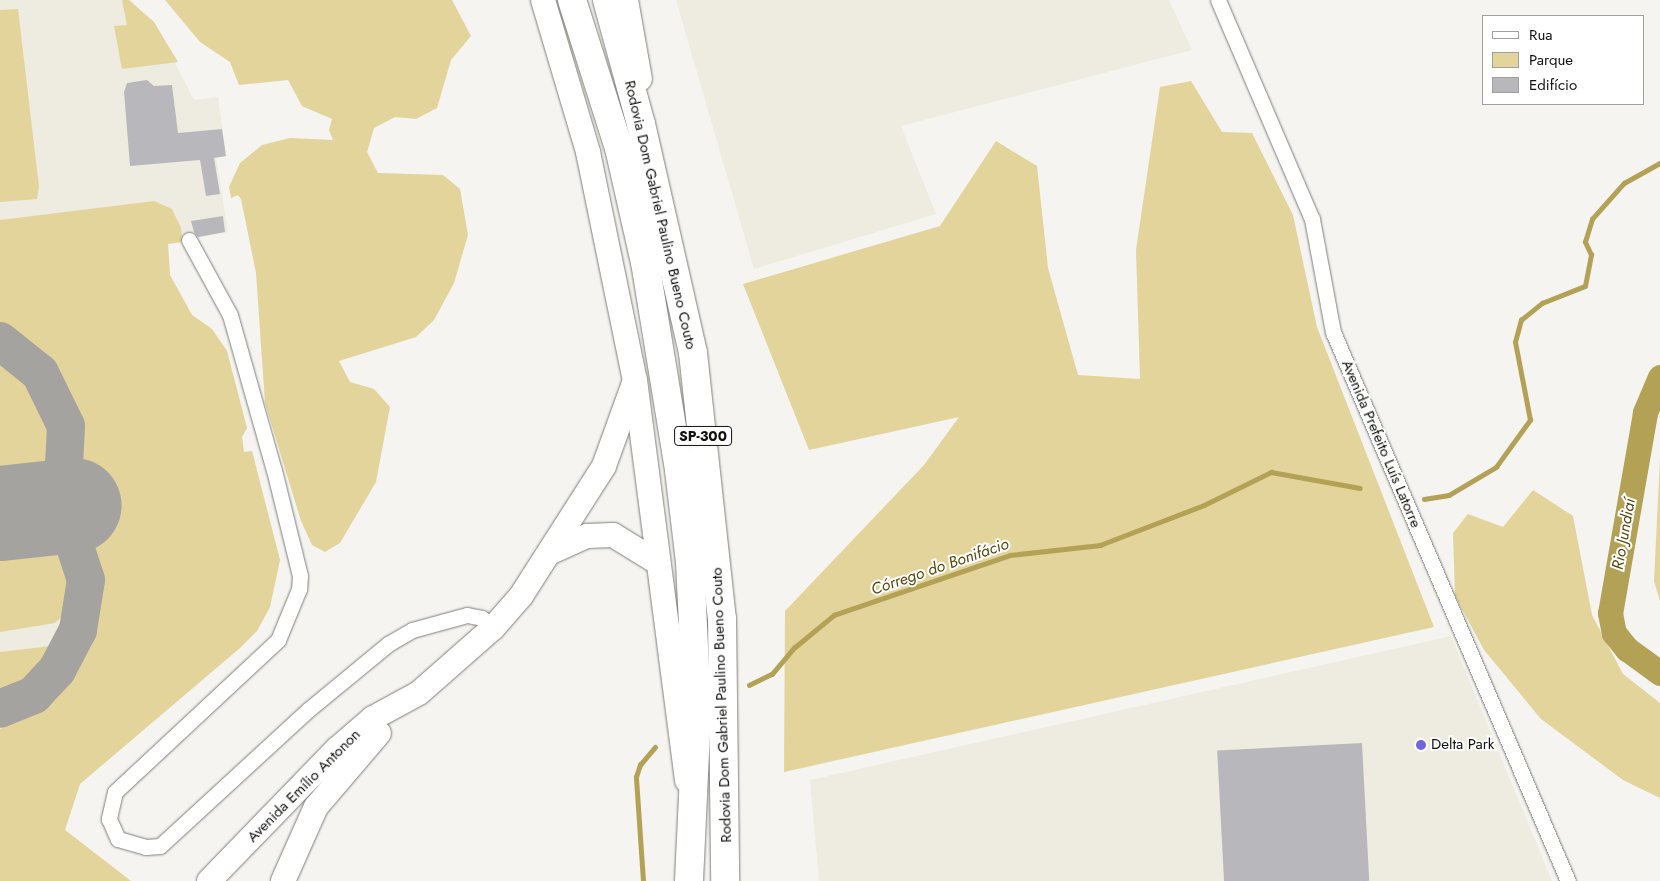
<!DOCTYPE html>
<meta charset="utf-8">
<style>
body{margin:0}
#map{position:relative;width:1660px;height:881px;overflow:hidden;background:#f5f4f0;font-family:Jost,sans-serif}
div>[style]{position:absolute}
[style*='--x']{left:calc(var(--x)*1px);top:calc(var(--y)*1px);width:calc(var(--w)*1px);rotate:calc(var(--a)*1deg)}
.built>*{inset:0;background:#eeece0}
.green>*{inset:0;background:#e2d49a}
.stream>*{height:4.5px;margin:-2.25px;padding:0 2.25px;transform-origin:2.25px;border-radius:2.25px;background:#b3a156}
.river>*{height:25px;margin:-12.5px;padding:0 12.5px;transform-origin:12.5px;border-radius:12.5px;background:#b3a156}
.taxiway>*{height:38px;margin:-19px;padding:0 19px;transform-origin:19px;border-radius:19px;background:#a4a3a0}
.runway>*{height:95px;margin:-47.5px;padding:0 47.5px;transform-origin:47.5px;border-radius:47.5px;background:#a4a3a0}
.building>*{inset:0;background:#b8b8bc;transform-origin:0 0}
.roads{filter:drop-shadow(0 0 1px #7f7e7a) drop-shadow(0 0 1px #7f7e7a)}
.minor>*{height:15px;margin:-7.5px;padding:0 7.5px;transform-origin:7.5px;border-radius:7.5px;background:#fff}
.primary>*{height:24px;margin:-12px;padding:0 12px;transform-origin:12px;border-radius:12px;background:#fff}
.motorway>*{height:28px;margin:-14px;padding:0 14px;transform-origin:14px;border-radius:14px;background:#fff}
.dots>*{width:14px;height:14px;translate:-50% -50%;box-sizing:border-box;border:2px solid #fff;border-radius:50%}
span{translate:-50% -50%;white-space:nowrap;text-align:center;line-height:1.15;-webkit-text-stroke:4px #fff;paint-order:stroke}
.shield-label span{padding:1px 4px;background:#fff;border:1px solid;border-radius:4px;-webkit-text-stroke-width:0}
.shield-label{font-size:14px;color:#11110f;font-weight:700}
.street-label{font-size:15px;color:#11110f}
.poi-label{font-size:15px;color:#11110f}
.left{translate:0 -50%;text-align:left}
.water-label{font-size:16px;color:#56490c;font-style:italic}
.legend{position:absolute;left:1482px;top:15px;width:162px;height:90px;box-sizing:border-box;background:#fff;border:1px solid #a0a09f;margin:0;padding:6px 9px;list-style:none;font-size:15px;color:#11110f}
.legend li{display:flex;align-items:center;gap:10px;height:25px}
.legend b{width:25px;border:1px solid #a0a09f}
</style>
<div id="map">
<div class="built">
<div style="clip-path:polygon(0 0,129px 0,154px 22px,194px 100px,218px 97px,226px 156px,216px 158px,228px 232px,168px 244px,170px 275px,192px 315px,212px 329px,227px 351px,247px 428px,242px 437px,244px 452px,252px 451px,280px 560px,270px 607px,257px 631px,80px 784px,65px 830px,131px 881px,0 881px)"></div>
<div style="clip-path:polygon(676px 0,1169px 0,1192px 50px,901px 126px,936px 214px,754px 269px)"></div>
<div style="clip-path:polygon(1451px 636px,1552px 881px,819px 881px,810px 780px)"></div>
</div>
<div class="green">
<div style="clip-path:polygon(122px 0,129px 0,154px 22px,178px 62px,122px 69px,114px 26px,127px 25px)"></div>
<div style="clip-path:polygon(165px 0,452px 0,471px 36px,451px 60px,437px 108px,416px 119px,395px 117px,374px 128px,367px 152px,378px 173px,443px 175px,460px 189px,468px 235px,454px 283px,434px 320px,416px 337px,339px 361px,350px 382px,374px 389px,390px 407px,376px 482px,340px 543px,325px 552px,312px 545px,301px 521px,265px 403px,256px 273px,241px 199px,238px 195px,231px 198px,229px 187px,240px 163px,262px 145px,290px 138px,333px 140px,329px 130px,332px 119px,302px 106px,288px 80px,239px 85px,230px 62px,200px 42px)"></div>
<div style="clip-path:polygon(18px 9px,39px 187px,37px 199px,0 202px,0 10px)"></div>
<div style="clip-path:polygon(1191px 81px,1222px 132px,1252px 133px,1293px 215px,1317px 327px,1434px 627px,784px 772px,785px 611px,924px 465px,959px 417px,809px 450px,743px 284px,940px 226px,996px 141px,1037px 166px,1048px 268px,1078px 375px,1140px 379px,1136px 250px,1160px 87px)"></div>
<div style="clip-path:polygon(154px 201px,172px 209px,181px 228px,182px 242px,168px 244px,170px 275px,192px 315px,212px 329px,227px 351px,247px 428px,242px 437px,244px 452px,252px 451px,280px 560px,270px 607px,257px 631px,240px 648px,80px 784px,65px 830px,131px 881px,0 881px,0 729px,37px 708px,75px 666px,92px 621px,96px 585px,85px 472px,71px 405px,48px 367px,0 330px,0 220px)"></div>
<div style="clip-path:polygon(0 355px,35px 388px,53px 423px,56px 452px,38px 475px,0 480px)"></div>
<div style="clip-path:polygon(1660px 459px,1660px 601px,1654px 581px)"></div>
<div style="clip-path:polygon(1533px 490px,1573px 516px,1592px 615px,1623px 674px,1660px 703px,1660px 798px,1623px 780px,1541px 719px,1484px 650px,1455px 596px,1453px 533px,1468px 514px,1503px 527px)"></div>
<div style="clip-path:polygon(34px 542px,51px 547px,68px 564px,74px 592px,71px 608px,55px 623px,0 632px,0 546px)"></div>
<div style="clip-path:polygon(51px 646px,54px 652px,35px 679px,20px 692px,0 698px,0 652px)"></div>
</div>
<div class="stream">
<div style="--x:1424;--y:499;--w:25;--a:-9"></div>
<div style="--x:1449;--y:495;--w:55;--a:-30.8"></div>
<div style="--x:1496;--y:467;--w:58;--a:-54.1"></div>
<div style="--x:1530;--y:420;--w:79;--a:-100.9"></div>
<div style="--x:1515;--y:342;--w:23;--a:-75"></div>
<div style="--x:1521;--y:320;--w:27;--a:-39"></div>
<div style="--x:1542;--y:303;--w:46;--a:-21.6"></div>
<div style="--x:1585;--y:286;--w:32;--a:-79"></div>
<div style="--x:1591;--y:255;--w:14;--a:-115"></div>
<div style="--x:1585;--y:242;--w:24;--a:-73"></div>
<div style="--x:1592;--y:219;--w:48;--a:-48.4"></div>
<div style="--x:1624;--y:183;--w:41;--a:-29.1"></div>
<div style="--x:749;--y:685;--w:25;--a:-26"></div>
<div style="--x:772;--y:674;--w:35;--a:-50"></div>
<div style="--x:795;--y:647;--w:50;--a:-39.4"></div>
<div style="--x:834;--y:615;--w:186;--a:-18.8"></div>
<div style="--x:1010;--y:555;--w:91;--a:-6.3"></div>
<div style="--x:1100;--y:545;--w:111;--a:-21"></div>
<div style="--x:1204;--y:505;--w:75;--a:-26.2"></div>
<div style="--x:1271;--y:472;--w:90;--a:10.2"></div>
<div style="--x:643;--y:881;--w:104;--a:-93.9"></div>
<div style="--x:636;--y:777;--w:13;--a:-72"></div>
<div style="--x:640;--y:765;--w:23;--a:-50"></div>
</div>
<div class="river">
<div style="--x:1660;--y:377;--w:39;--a:113"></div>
<div style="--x:1645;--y:413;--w:203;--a:99.9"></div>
<div style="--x:1610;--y:613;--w:20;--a:79"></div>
<div style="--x:1614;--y:633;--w:21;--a:51"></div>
<div style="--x:1627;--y:649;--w:41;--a:36"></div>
</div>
<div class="taxiway">
<div style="--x:0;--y:341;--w:51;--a:38.7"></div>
<div style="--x:40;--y:373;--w:59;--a:63.9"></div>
<div style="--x:66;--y:426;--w:40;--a:92.9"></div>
<div style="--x:64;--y:466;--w:50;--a:121.2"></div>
<div style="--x:38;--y:509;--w:26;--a:31"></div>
<div style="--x:60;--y:522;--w:19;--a:51"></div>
<div style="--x:72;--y:537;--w:45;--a:72"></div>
<div style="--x:86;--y:580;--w:51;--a:99.1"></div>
<div style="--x:78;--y:630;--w:45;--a:117.7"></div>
<div style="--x:57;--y:670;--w:34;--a:133"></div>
<div style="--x:34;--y:695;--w:37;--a:158"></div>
</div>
<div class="runway">
<div style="--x:0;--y:513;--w:74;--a:-6.2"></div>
</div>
<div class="building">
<div style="clip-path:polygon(147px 80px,154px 86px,172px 85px,178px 133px,222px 129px,226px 156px,214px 158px,220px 194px,206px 196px,200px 160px,130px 166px,124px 92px,127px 83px)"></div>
<div style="clip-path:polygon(223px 216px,225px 232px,198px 237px,194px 232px,191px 221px)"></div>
<div style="left:1362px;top:743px;width:138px;height:145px;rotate:87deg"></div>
</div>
<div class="roads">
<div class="minor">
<div style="--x:1218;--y:0;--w:238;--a:66.8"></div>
<div style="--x:1312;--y:219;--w:115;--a:79.5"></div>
<div style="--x:1333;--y:332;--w:597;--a:66.83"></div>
<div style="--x:189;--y:240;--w:85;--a:61.3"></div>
<div style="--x:230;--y:315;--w:161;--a:74.2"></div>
<div style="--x:274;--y:470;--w:109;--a:76.2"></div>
<div style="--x:300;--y:576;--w:13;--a:94"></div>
<div style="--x:299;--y:589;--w:55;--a:112.4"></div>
<div style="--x:278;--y:640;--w:223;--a:137"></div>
<div style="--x:115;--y:792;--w:28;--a:103"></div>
<div style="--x:109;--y:819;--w:22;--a:66"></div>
<div style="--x:118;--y:839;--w:29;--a:16"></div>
<div style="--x:146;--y:847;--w:14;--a:-4"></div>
<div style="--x:160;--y:846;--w:201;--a:-42.6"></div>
<div style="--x:308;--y:710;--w:104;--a:-39.5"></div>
<div style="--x:388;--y:644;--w:28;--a:-30"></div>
<div style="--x:412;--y:630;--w:57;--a:-15.3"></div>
<div style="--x:467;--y:615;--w:15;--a:11"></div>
<div style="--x:482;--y:618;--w:15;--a:42"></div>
</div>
<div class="primary">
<div style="--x:543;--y:0;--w:159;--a:73.5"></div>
<div style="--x:588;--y:152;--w:233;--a:78.4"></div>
<div style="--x:635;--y:380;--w:404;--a:82.6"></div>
<div style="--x:626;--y:0;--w:80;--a:80"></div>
<div style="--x:551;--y:552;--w:39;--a:-24"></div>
<div style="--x:587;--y:536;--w:26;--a:-2"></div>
<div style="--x:613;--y:535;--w:52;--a:31.5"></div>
<div style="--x:209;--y:881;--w:184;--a:-45.9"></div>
<div style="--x:337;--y:749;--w:48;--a:-40.7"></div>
<div style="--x:373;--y:718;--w:52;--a:-28.5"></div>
<div style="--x:419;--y:693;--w:98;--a:-41.3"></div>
<div style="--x:493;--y:628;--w:43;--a:-48.8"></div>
<div style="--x:521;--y:596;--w:154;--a:-57.4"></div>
<div style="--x:604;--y:466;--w:85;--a:-70.1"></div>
<div style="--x:283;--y:881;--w:81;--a:-66"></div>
<div style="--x:316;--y:807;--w:97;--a:-49.6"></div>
</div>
<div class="motorway">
<div style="--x:572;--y:0;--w:155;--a:72.4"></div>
<div style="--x:619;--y:148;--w:117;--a:77.2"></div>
<div style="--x:645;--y:262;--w:211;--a:80.7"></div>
<div style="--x:679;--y:470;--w:93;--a:83.2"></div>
<div style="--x:690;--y:562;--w:149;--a:87.3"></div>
<div style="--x:697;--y:711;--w:170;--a:92.7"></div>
<div style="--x:607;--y:0;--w:129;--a:74.7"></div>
<div style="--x:641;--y:124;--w:235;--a:77.2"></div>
<div style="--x:693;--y:353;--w:267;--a:83.8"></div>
<div style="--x:722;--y:618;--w:263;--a:89.3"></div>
</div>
</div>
<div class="dots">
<div style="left:1421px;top:745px;background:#7266e0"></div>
</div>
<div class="shield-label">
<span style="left:703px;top:436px">SP-300</span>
</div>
<div class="street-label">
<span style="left:660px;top:215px;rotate:77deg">Rodovia Dom Gabriel Paulino Bueno Couto</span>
<span style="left:1381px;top:444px;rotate:67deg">Avenida Prefeito Luís Latorre</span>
<span style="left:722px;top:705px;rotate:-92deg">Rodovia Dom Gabriel Paulino Bueno Couto</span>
<span style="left:304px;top:786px;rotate:-45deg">Avenida Emílio Antonon</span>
</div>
<div class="poi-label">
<span class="left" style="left:1431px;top:745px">Delta Park</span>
</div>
<div class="water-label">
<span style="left:1624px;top:534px;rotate:-80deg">Rio Jundiaí</span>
<span style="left:940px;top:567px;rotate:-19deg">Córrego do Bonifácio</span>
</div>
<ul class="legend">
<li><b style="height:6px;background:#fff"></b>Rua</li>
<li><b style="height:14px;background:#e2d49a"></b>Parque</li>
<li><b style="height:14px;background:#b8b8bc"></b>Edifício</li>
</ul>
</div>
